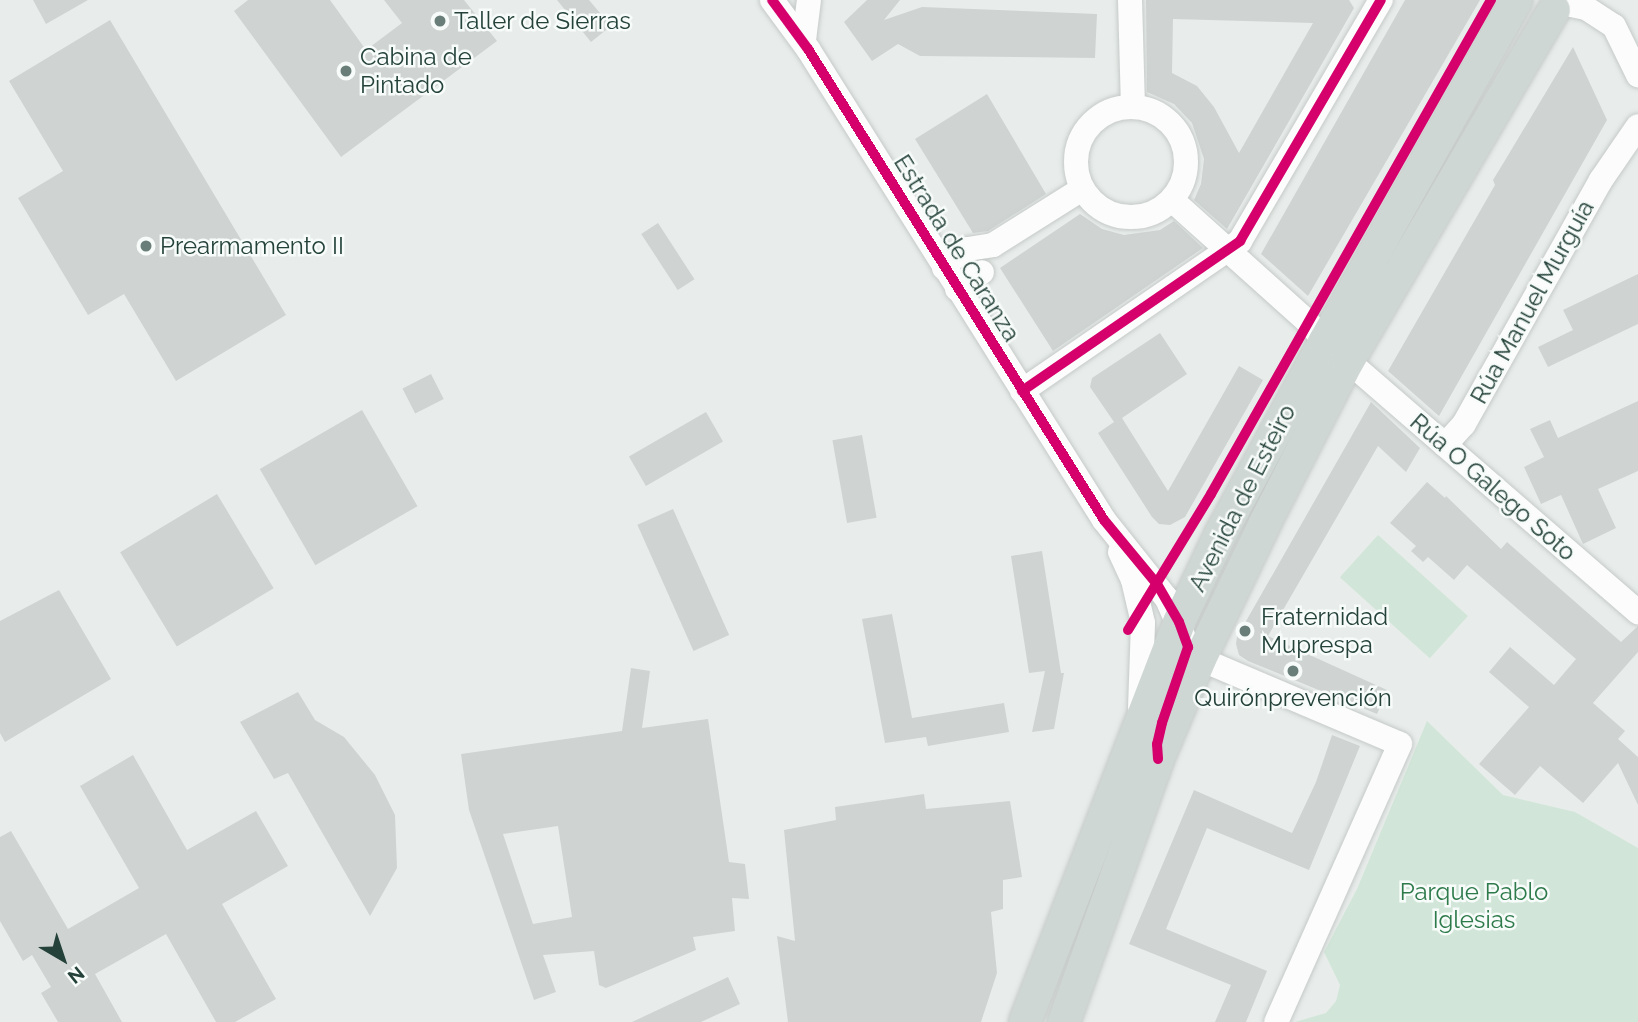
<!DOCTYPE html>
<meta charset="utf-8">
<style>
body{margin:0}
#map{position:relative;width:1638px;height:1022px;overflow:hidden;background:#e8edeb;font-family:Raleway,sans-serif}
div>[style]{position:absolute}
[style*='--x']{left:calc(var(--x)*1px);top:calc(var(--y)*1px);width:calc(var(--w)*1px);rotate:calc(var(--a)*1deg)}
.green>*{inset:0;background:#d1e6d8;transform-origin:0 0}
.building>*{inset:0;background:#cfd4d2;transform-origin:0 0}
.roads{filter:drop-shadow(0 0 2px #c5cac8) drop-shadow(0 0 2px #c5cac8)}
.minor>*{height:24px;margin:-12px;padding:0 12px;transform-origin:12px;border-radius:12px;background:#fcfcfc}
.minor>.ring{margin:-12px;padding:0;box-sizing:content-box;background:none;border:24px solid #fcfcfc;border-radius:50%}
.major>*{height:32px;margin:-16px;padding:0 16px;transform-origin:16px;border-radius:16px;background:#cfd7d5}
.cycleway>*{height:10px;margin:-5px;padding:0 5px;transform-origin:5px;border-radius:5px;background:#d6006c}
.dots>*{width:19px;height:19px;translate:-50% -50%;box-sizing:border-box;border:4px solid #f7fbf9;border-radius:50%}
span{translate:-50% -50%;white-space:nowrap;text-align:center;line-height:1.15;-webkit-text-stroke:5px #f7fbf9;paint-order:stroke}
.poi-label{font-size:24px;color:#24423a}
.left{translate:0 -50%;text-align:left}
.street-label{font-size:24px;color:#24423a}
.park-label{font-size:24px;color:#2d7a4b}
.north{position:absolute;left:28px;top:924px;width:70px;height:70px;-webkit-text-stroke:5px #f7fbf9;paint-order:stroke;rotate:141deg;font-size:19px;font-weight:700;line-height:28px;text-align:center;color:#24423a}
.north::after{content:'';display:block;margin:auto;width:24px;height:32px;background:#24423a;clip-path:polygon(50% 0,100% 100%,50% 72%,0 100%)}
</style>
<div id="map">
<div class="green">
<div style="left:1378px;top:535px;width:121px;height:57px;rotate:42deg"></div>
<div style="clip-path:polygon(1427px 721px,1503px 795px,1575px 812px,1638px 848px,1638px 1022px,1295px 1022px,1326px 1013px,1336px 1001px,1340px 985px,1324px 952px,1357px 889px)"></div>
</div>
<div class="building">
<div style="clip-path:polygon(33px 0,88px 0,46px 24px)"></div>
<div style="clip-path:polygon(248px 0,330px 0,366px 50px,402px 23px,384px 0,464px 0,497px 41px,341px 157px,234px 11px)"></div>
<div style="clip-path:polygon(557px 0,589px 0,611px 26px,591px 42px)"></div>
<div style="clip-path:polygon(867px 0,900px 0,884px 20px,922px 7px,1097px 14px,1095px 58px,920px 56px,898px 44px,872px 61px,844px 22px)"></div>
<div style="clip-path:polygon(evenodd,1146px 0,1349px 0,1354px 8px,1227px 229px,1194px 200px,1201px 184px,1204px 159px,1192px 123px,1174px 104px,1147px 92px,1146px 0,1173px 19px,1313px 23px,1239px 153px,1214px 107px,1197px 86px,1172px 73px,1173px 19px)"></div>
<div style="clip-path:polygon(1405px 0,1480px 0,1308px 296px,1261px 254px)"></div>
<div style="clip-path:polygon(110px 20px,286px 315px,176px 381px,124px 294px,88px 315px,18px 198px,63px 171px,9px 81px)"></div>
<div style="clip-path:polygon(1573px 47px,1607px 120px,1439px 416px,1388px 371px,1495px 185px,1493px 180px,1504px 162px)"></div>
<div style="clip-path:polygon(987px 94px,1046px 194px,988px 231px,973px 233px,915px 139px)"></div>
<div style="clip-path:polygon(1080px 214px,1102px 229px,1124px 235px,1160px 230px,1174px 221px,1203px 248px,1053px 351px,1000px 268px)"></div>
<div style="left:658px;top:223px;width:67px;height:20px;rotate:57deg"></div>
<div style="clip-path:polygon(1638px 274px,1638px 324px,1548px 367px,1538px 347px,1573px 330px,1563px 310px)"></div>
<div style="clip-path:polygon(1160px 333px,1187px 374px,1122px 418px,1168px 491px,1239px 366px,1263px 380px,1185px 517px,1170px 525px,1159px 524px,1152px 517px,1098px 433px,1114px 422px,1090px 387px,1092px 378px)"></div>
<div style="left:431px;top:374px;width:28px;height:32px;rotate:63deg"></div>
<div style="clip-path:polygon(1638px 401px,1638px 471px,1598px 489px,1616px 528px,1583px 544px,1561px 495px,1541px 504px,1524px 467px,1544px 457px,1530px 429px,1550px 420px,1558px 438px)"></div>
<div style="clip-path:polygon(1371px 402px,1420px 448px,1406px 472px,1378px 446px,1268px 636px,1387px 690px,1377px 714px,1248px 661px,1239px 655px,1236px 644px,1237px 637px)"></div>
<div style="left:362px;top:410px;width:111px;height:118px;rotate:60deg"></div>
<div style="left:706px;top:412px;width:34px;height:89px;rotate:60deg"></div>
<div style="left:862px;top:435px;width:84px;height:30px;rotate:80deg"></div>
<div style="clip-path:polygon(1427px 482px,1445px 498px,1446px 496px,1501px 549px,1507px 542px,1621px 642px,1638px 626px,1638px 652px,1593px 703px,1625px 731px,1618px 739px,1638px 757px,1638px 805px,1618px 763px,1583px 803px,1540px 766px,1515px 795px,1479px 764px,1529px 707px,1489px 672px,1510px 647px,1554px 685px,1576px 659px,1467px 565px,1454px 580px,1428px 557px,1423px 562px,1411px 551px,1416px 546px,1390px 523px)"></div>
<div style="left:217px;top:494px;width:110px;height:113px;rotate:59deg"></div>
<div style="left:673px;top:509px;width:138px;height:39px;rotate:66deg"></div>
<div style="clip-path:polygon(1042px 551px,1061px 673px,1064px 673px,1054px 729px,1032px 732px,1045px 671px,1029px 673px,1011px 556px)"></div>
<div style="clip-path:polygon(59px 590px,111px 679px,5px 742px,0 733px,0 621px)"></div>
<div style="clip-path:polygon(892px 614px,912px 718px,1004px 703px,1009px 732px,928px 746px,926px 737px,885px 743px,862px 619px)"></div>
<div style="clip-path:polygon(evenodd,631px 668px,650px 671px,642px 728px,708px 719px,729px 862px,745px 864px,749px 899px,732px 898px,735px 931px,693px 937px,696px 950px,606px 988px,599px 985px,594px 951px,543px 955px,556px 992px,534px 1000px,469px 810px,461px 754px,622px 731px,631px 668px,558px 826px,572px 917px,533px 924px,503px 834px,558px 826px)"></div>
<div style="clip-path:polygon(298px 692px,315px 720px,344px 737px,375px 775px,395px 815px,397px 868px,370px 916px,288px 773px,274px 779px,240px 722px)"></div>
<div style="clip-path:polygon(1332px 735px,1360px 746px,1309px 870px,1207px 828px,1166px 929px,1267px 971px,1246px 1022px,1215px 1022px,1231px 985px,1129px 944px,1194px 790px,1292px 833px,1316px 782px)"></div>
<div style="clip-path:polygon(133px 755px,187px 850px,256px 811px,288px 866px,222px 904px,276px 999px,235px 1022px,216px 1022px,166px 934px,95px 974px,122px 1022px,58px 1022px,41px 993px,51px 987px,32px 955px,23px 961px,0 921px,0 837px,11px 831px,68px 929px,139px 888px,80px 786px)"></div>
<div style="clip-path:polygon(924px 794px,926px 809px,1010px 801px,1022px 877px,1003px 880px,1003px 909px,991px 912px,997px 973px,981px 1022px,788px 1022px,777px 936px,795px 941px,784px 830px,836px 820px,835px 807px)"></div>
<div style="clip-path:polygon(728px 977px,740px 1004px,701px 1022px,632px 1022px)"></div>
</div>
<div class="roads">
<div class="minor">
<div style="--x:772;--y:0;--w:61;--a:53.7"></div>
<div style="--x:808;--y:49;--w:556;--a:57.85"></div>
<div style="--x:1104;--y:520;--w:101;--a:51.4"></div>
<div style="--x:1167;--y:599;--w:52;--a:66.4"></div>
<div style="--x:1188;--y:647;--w:34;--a:107"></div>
<div style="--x:1130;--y:0;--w:107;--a:88.4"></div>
<div style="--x:1571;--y:5;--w:15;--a:11"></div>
<div style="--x:1586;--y:8;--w:33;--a:33"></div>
<div style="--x:1614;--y:26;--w:55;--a:63.9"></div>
<div style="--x:804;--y:40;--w:40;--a:-82.9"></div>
<div class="ring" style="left:1076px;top:107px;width:86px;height:86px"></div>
<div style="--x:1172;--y:200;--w:181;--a:41.9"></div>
<div style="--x:1307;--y:321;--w:27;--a:48"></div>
<div style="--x:944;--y:268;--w:16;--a:-47"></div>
<div style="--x:955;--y:256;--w:15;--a:-28"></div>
<div style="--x:968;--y:249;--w:25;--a:-9"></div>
<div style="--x:993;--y:245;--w:105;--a:-32.2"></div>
<div style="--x:957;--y:289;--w:30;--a:-34"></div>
<div style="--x:1348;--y:361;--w:384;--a:40.9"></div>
<div style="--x:1022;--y:391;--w:265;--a:-34.5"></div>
<div style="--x:1240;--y:241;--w:279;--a:-59.7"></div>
<div style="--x:1445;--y:445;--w:28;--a:-48"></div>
<div style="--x:1464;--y:424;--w:280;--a:-60.7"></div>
<div style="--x:1601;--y:180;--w:65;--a:-55.6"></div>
<div style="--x:1120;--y:552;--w:31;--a:65"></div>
<div style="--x:1133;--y:580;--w:44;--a:76.9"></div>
<div style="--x:1143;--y:623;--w:84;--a:92"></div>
<div style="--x:1200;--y:659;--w:217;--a:23"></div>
<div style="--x:1400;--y:744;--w:304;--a:114"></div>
</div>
<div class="major">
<div style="--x:1025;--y:1022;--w:429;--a:-68.9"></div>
<div style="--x:1179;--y:622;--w:98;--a:-64.7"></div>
<div style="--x:1221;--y:533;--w:218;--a:-61.6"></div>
<div style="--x:1325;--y:341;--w:391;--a:-60.7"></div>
<div style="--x:1064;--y:1022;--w:279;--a:-70.3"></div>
<div style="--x:1158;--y:759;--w:108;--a:-67.2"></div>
<div style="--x:1200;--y:659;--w:153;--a:-64.4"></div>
<div style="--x:1266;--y:521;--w:180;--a:-62.9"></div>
<div style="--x:1348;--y:361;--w:407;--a:-59.6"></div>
</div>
</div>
<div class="cycleway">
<div style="--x:772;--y:0;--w:61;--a:53.7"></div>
<div style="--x:808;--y:49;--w:556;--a:57.85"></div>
<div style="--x:1104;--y:520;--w:83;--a:50.4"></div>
<div style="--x:1157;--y:584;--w:44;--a:59.9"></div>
<div style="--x:1179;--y:622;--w:27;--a:70"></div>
<div style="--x:1188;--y:647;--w:80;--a:108.9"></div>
<div style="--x:1162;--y:723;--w:22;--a:103"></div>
<div style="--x:1157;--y:744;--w:15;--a:86"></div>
<div style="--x:1022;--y:391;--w:265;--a:-34.5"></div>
<div style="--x:1240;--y:241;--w:279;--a:-59.7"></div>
<div style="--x:1128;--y:630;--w:159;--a:-58.6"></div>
<div style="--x:1211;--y:494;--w:568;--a:-60.46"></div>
</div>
<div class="dots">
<div style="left:440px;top:21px;background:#697e78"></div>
<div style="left:346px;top:71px;background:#697e78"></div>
<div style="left:146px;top:246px;background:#697e78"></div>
<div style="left:1245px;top:631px;background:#697e78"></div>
<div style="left:1293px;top:671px;background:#697e78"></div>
</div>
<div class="poi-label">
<span class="left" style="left:454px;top:21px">Taller de Sierras</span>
<span class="left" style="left:360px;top:71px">Cabina de<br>Pintado</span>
<span class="left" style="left:160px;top:246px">Prearmamento II</span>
<span class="left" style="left:1261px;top:631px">Fraternidad<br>Muprespa</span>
<span style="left:1293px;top:698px">Quirónprevención</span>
</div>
<div class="street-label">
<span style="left:957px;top:248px;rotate:58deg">Estrada de Caranza</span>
<span style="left:1532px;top:302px;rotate:-61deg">Rúa Manuel Murguía</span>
<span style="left:1493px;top:487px;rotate:41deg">Rúa O Galego Soto</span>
<span style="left:1242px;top:498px;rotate:-63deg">Avenida de Esteiro</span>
</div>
<div class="park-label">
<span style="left:1474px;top:906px">Parque Pablo<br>Iglesias</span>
</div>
<div class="north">N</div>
</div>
